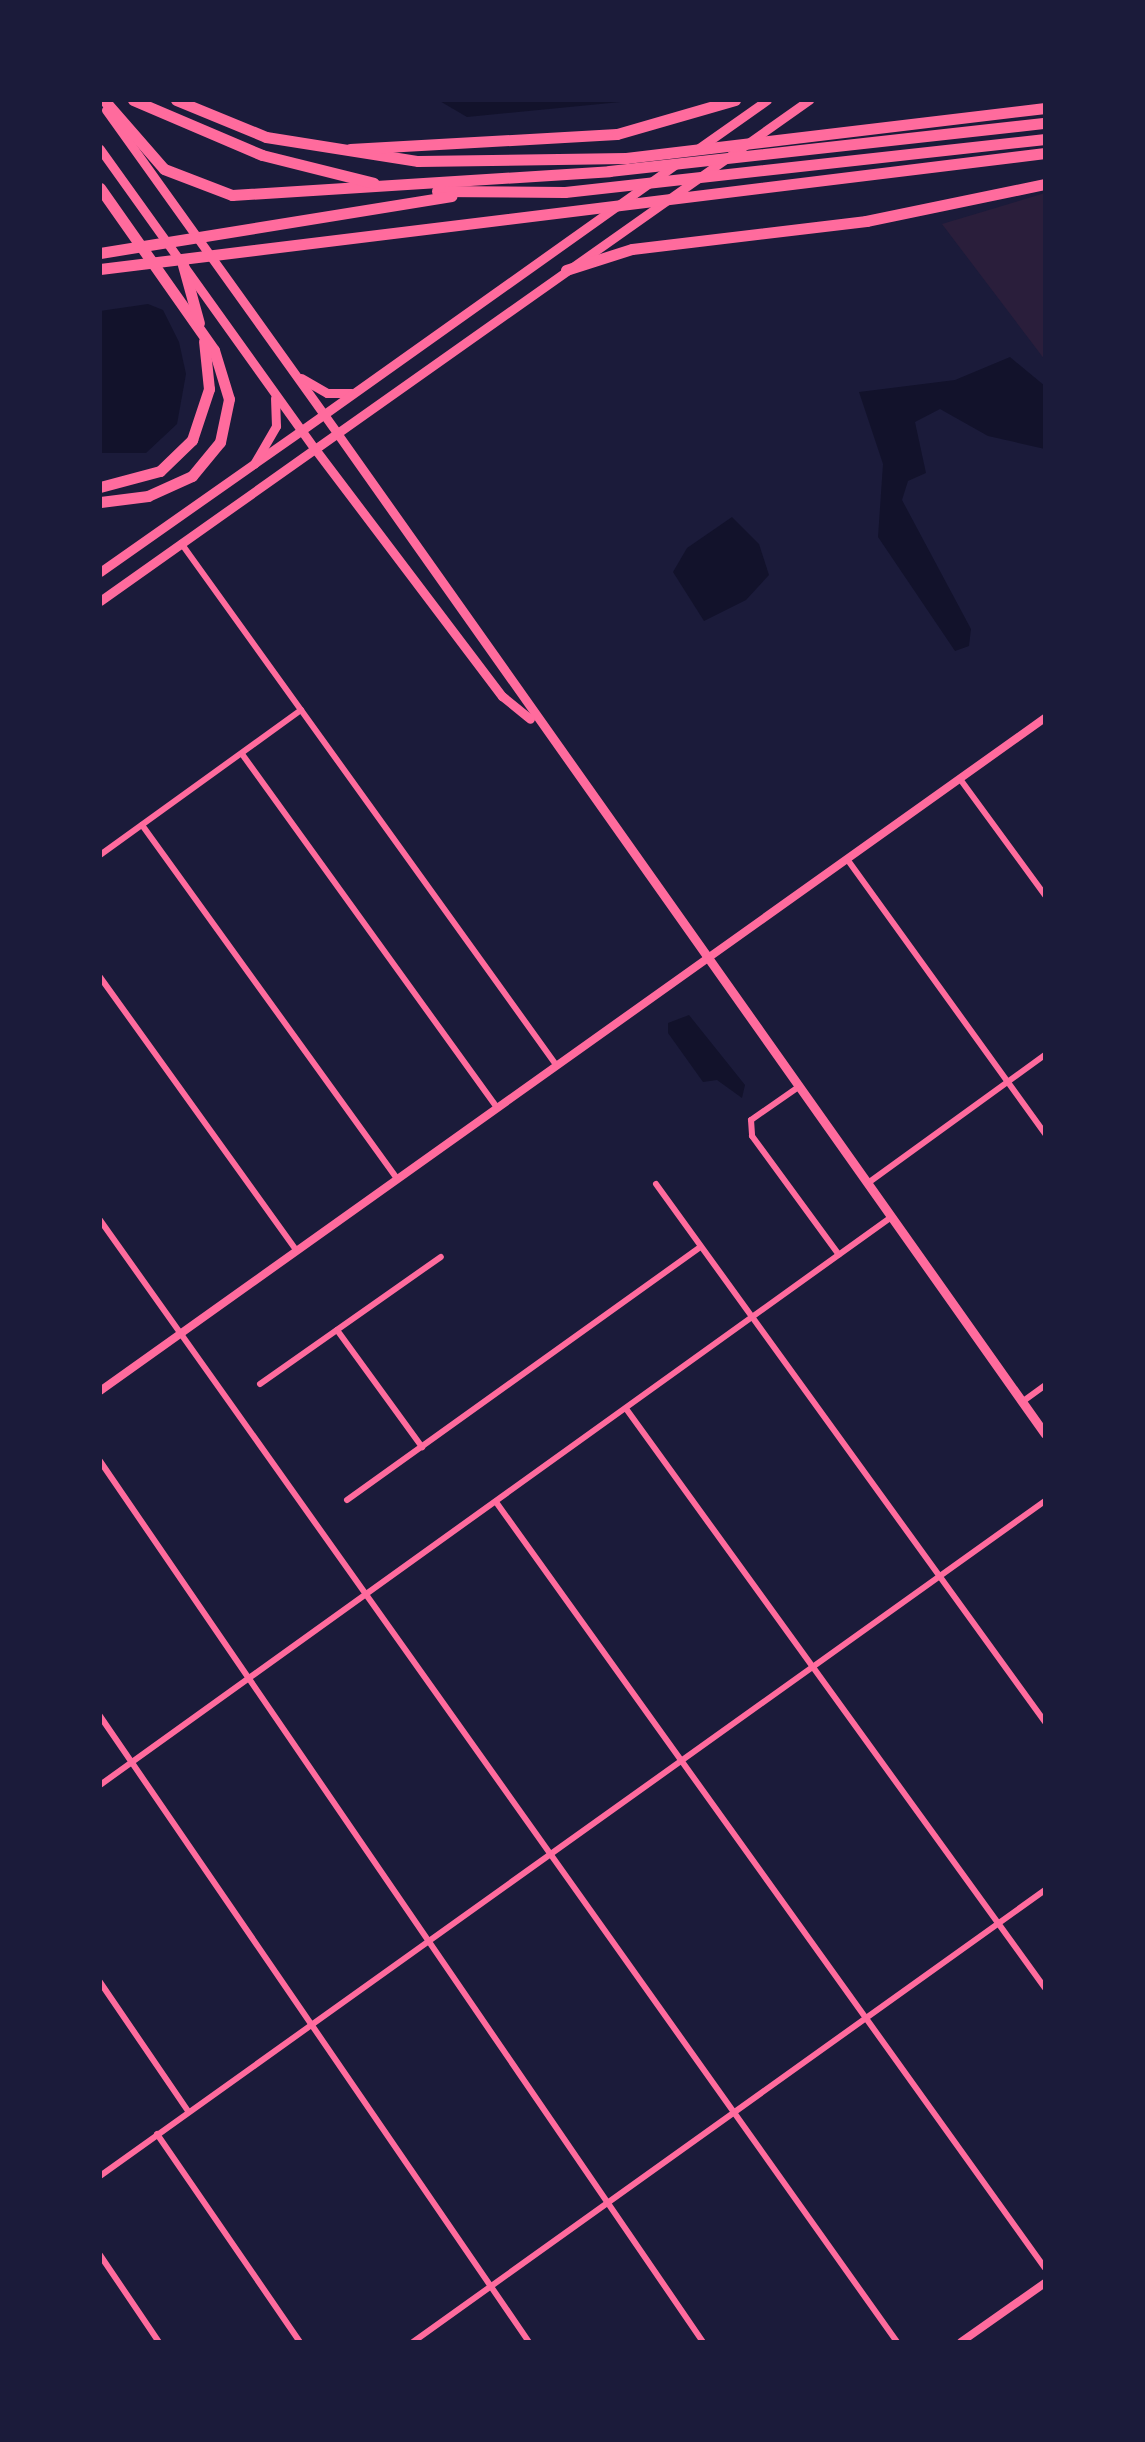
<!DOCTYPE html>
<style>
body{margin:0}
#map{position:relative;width:1145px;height:2442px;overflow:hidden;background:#1b1b3a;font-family:"DM Sans",sans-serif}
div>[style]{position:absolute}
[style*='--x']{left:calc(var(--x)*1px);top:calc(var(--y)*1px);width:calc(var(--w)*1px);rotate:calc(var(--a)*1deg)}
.green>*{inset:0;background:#2a1e3b}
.water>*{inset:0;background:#12122b}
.minor>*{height:6px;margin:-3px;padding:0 3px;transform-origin:3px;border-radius:3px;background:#ff6b9d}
.tertiary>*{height:8px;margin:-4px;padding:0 4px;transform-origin:4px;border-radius:4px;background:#ff6b9d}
.secondary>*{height:9px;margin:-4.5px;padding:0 4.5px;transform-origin:4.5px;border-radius:4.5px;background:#ff6b9d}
.primary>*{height:9px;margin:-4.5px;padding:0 4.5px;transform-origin:4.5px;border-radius:4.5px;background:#ff6b9d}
.motorway>*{height:11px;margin:-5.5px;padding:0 5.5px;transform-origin:5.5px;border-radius:5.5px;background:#ff6b9d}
span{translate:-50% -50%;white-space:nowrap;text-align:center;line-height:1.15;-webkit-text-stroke:10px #1b1b3a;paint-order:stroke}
.frame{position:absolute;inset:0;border:102px solid #1b1b3a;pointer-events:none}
</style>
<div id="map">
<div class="green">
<div style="clip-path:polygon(1045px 193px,1045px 360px,942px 224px)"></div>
</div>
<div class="water">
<div style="clip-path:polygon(438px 100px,641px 100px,467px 117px)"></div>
<div style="clip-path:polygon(148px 304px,163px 310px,179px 342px,186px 374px,177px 424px,146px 453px,100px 453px,100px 311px)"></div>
<div style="clip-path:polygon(1010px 357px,1045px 386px,1045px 449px,988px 436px,940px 409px,915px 422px,926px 473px,908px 481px,902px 500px,971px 629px,969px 646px,955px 651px,878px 537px,883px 464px,859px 392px,955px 380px)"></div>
<div style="clip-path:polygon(732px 517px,759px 544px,769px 575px,746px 600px,704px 621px,673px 572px,687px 548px)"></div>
<div style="clip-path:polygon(689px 1015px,745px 1085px,742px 1098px,717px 1080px,703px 1082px,668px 1033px,668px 1023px)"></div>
</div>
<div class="minor">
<div style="--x:181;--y:543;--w:644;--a:54.29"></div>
<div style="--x:242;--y:754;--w:436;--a:54.2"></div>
<div style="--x:960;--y:779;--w:144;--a:53.8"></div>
<div style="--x:142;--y:825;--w:436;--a:54.2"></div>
<div style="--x:100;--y:855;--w:248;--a:-35.8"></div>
<div style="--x:847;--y:859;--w:339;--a:54.2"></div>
<div style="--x:100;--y:977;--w:337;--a:54.3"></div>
<div style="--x:797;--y:1088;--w:56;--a:145.2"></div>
<div style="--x:751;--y:1120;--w:16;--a:86"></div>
<div style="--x:752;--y:1136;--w:147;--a:53.8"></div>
<div style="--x:868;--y:1183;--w:218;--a:-35.9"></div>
<div style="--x:656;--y:1184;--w:664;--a:54.13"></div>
<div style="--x:100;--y:1220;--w:1376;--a:54.61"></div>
<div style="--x:337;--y:1330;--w:145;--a:54"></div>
<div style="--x:260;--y:1384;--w:221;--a:-35.1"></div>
<div style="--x:1022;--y:1402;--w:29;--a:-36"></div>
<div style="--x:627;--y:1410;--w:713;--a:54.13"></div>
<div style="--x:100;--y:1461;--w:1068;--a:55.61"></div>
<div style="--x:347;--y:1500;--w:435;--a:-35.6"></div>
<div style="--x:496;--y:1502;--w:942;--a:54.37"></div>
<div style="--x:100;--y:1716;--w:759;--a:55.58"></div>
<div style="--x:100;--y:1785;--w:972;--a:-35.67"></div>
<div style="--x:100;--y:1982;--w:156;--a:55.7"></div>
<div style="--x:157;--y:2134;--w:252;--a:55.5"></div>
<div style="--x:100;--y:2176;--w:1161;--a:-35.54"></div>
<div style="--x:100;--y:2255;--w:105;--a:55.9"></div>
<div style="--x:413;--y:2342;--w:777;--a:-35.57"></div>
</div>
<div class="tertiary">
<div style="--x:100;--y:1391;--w:1160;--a:-35.46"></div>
<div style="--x:961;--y:2342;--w:103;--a:-35.1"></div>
</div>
<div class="secondary">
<div style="--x:337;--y:433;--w:1226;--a:54.73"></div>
<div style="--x:100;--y:572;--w:247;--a:-35.1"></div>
<div style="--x:100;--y:601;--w:263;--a:-35.3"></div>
<div style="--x:315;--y:449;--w:310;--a:52.9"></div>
<div style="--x:502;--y:696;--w:36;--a:39"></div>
</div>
<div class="primary">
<div style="--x:106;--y:110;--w:397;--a:54.4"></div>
<div style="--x:699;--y:148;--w:83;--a:-35.2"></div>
<div style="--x:100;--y:149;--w:369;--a:54.4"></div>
<div style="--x:315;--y:449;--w:605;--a:-35.24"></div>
<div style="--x:301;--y:378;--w:30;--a:30"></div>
<div style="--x:327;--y:393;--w:24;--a:0"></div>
<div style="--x:302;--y:430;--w:458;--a:-35.4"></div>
<div style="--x:254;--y:464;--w:44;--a:-59.9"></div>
<div style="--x:276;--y:426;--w:28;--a:-92"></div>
</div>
<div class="motorway">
<div style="--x:104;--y:100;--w:91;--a:49"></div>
<div style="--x:164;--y:169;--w:73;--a:20.9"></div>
<div style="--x:232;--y:195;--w:378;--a:-3.6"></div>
<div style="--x:609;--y:171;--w:439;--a:-6.3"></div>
<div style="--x:133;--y:100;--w:140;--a:23.1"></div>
<div style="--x:262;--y:155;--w:115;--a:14"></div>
<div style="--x:176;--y:100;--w:97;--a:22.3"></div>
<div style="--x:266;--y:137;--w:154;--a:9"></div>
<div style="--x:418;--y:161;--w:208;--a:-0.8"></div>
<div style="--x:626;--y:158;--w:422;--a:-6.8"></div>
<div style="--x:350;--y:149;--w:267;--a:-3.2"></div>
<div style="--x:617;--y:134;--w:123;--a:-16.1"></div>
<div style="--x:100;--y:188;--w:198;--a:54.9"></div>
<div style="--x:214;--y:350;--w:51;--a:73"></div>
<div style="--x:229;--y:399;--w:44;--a:101.8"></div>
<div style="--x:220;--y:442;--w:44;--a:129.5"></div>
<div style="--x:192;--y:476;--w:48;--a:155.6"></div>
<div style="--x:148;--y:496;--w:48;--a:172.9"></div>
<div style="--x:437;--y:191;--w:128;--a:0.4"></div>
<div style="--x:565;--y:192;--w:483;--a:-6.3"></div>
<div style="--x:100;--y:253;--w:356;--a:-9.2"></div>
<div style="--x:183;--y:265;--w:60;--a:74.6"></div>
<div style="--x:100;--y:269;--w:952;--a:-7"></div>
<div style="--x:566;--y:270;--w:69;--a:-17.7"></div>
<div style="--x:632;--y:249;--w:236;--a:-6.8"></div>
<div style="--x:866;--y:221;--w:183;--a:-11.7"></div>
<div style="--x:100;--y:487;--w:62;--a:-14.9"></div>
<div style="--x:160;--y:471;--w:45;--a:-44.1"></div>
<div style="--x:192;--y:440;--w:54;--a:-71.6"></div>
<div style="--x:209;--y:389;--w:48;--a:-95.9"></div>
</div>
<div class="frame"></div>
</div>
